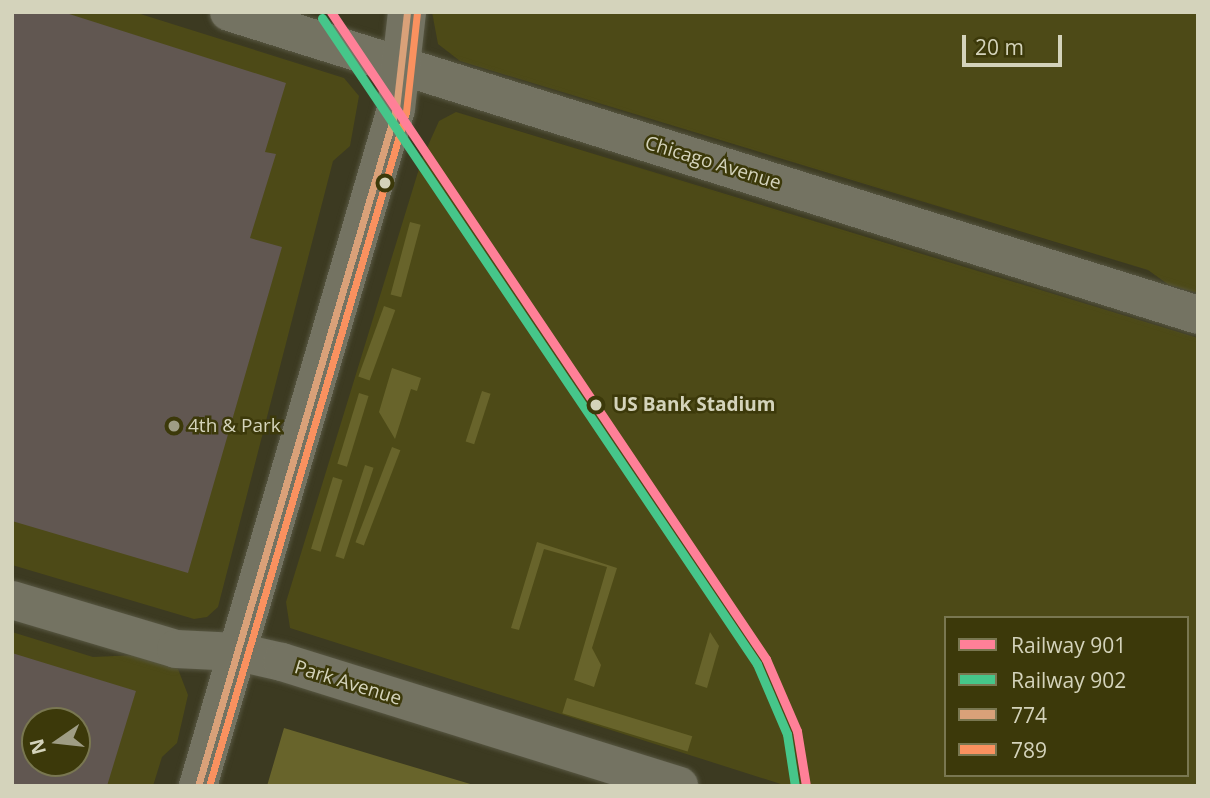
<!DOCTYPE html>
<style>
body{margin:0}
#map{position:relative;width:1210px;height:798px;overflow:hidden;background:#3c3a21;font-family:"Open Sans",sans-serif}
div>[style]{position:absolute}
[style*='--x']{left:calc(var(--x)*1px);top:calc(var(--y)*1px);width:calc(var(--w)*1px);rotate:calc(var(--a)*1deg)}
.built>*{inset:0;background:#4d4a17}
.green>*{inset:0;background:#68642b;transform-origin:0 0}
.building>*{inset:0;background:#615751}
.roads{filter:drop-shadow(0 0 2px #585743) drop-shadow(0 0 2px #585743)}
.secondary>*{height:38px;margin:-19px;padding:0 19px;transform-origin:19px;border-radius:19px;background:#747362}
.bus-1>*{height:7px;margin:-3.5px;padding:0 3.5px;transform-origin:3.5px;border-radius:3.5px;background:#d9a179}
.bus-2>*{height:7px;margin:-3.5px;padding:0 3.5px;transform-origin:3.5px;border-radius:3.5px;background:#fa915f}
.rail-1>*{height:9px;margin:-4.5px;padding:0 4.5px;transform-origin:4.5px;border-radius:4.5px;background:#ff8098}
.rail-2>*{height:9px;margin:-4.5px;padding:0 4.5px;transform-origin:4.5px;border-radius:4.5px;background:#46c68a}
.dots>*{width:19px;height:19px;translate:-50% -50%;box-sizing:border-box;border:4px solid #3c390a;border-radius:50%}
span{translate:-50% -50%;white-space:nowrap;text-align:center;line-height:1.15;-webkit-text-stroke:5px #3c390a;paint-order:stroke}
.street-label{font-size:19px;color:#d4d3bb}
.stop-label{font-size:19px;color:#d4d3bb;font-weight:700}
.left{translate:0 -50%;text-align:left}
.poi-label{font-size:19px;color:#d4d3bb}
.frame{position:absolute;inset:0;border:14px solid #d4d3bb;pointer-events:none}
.legend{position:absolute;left:944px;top:616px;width:245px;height:161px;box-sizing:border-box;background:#3c390a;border:2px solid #797751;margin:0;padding:9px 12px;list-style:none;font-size:21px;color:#d4d3bb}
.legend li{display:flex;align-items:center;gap:14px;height:35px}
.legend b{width:35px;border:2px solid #797751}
.north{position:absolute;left:21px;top:707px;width:70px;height:70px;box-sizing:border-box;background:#3c390a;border:2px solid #797751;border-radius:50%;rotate:256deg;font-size:19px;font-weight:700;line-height:28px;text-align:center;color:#d4d3bb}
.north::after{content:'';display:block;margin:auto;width:24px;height:32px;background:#9f9d85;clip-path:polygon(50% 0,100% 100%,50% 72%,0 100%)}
.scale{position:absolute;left:962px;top:35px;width:100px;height:32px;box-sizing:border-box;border:4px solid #d4d3bb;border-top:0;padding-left:9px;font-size:21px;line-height:24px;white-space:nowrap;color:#d4d3bb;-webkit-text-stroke:5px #3c390a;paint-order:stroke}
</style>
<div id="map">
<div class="built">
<div style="clip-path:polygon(12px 12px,134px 12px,344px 78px,359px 96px,350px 146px,333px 161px,218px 607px,207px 617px,194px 619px,12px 565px)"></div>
<div style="clip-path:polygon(432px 12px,1198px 12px,1198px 293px,1169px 285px,1148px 270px,460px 61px,438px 44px)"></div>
<div style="clip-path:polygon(evenodd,456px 112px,1198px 338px,1198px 786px,787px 786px,290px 628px,286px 602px,422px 159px,439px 121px,456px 112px,946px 618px,1187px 618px,1187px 775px,946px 775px,946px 618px)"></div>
<div style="clip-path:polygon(evenodd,12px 632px,93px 657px,137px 655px,178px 669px,188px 695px,177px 743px,162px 757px,153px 786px,12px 786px,12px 632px,35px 721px,77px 721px,77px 763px,35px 763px,35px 721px)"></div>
</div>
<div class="green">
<div style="left:410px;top:222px;width:11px;height:75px;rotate:15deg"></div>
<div style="left:384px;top:306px;width:12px;height:75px;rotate:20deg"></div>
<div style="clip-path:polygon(392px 368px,421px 378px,417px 391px,411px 389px,395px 439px,379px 412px)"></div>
<div style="left:482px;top:391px;width:9px;height:53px;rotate:18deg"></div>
<div style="left:359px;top:393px;width:10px;height:74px;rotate:17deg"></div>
<div style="left:392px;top:447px;width:9px;height:102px;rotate:21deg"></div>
<div style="left:365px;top:465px;width:9px;height:96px;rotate:18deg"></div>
<div style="left:333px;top:477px;width:10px;height:75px;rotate:17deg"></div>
<div style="clip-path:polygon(537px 542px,617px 568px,592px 648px,601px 665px,594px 687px,574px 680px,607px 567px,544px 549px,519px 630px,511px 628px)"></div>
<div style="clip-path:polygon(710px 632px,719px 646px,707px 688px,695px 684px)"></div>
<div style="left:567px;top:698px;width:131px;height:16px;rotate:17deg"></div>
<div style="clip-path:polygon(284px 728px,390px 760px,477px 786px,267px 786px)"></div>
</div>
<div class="building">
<div style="clip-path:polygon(12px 12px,63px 12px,286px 83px,265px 152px,276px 154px,250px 238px,282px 247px,188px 573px,12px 521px)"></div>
<div style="clip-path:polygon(evenodd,12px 653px,136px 691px,107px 786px,12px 786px,12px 653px,35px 721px,77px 721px,77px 763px,35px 763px,35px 721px)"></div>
</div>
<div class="roads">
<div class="secondary">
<div style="--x:229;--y:12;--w:1015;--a:17.36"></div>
<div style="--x:12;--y:600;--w:171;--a:16.6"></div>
<div style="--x:176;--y:649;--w:62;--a:2.8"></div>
<div style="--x:238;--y:652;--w:45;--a:12.8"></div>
<div style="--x:282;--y:662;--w:416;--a:17.3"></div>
<div style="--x:198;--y:786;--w:705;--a:-73.7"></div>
<div style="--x:396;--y:109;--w:98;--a:-83.5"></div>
</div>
</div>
<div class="bus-1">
<div style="--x:198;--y:786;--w:705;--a:-73.7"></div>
<div style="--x:396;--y:109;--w:98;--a:-83.5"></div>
</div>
<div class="bus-2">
<div style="--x:209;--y:786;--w:702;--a:-73.71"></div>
<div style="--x:406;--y:112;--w:100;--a:-83.7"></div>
</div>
<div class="rail-1">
<div style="--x:331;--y:12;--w:780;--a:56.09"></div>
<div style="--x:766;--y:659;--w:78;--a:66.7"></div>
<div style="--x:797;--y:731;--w:56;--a:80.7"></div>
</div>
<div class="rail-2">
<div style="--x:322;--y:18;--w:779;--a:56.04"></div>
<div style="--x:757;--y:664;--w:76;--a:66.8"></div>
<div style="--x:787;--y:734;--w:53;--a:81.3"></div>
</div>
<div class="dots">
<div style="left:385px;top:183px;background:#d4d3bb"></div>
<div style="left:596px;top:405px;background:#d4d3bb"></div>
<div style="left:174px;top:426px;background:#9f9d85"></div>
</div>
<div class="street-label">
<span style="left:713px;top:163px;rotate:17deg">Chicago Avenue</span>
<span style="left:348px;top:683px;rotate:17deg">Park Avenue</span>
</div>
<div class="stop-label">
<span class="left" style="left:613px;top:405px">US Bank Stadium</span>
</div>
<div class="poi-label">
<span class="left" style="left:188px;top:426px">4th &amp; Park</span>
</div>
<div class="frame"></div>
<ul class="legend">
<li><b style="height:9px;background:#ff8098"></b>Railway 901</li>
<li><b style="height:9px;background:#46c68a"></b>Railway 902</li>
<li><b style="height:9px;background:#d9a179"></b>774</li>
<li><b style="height:9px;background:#fa915f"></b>789</li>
</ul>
<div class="north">N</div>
<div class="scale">20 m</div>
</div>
